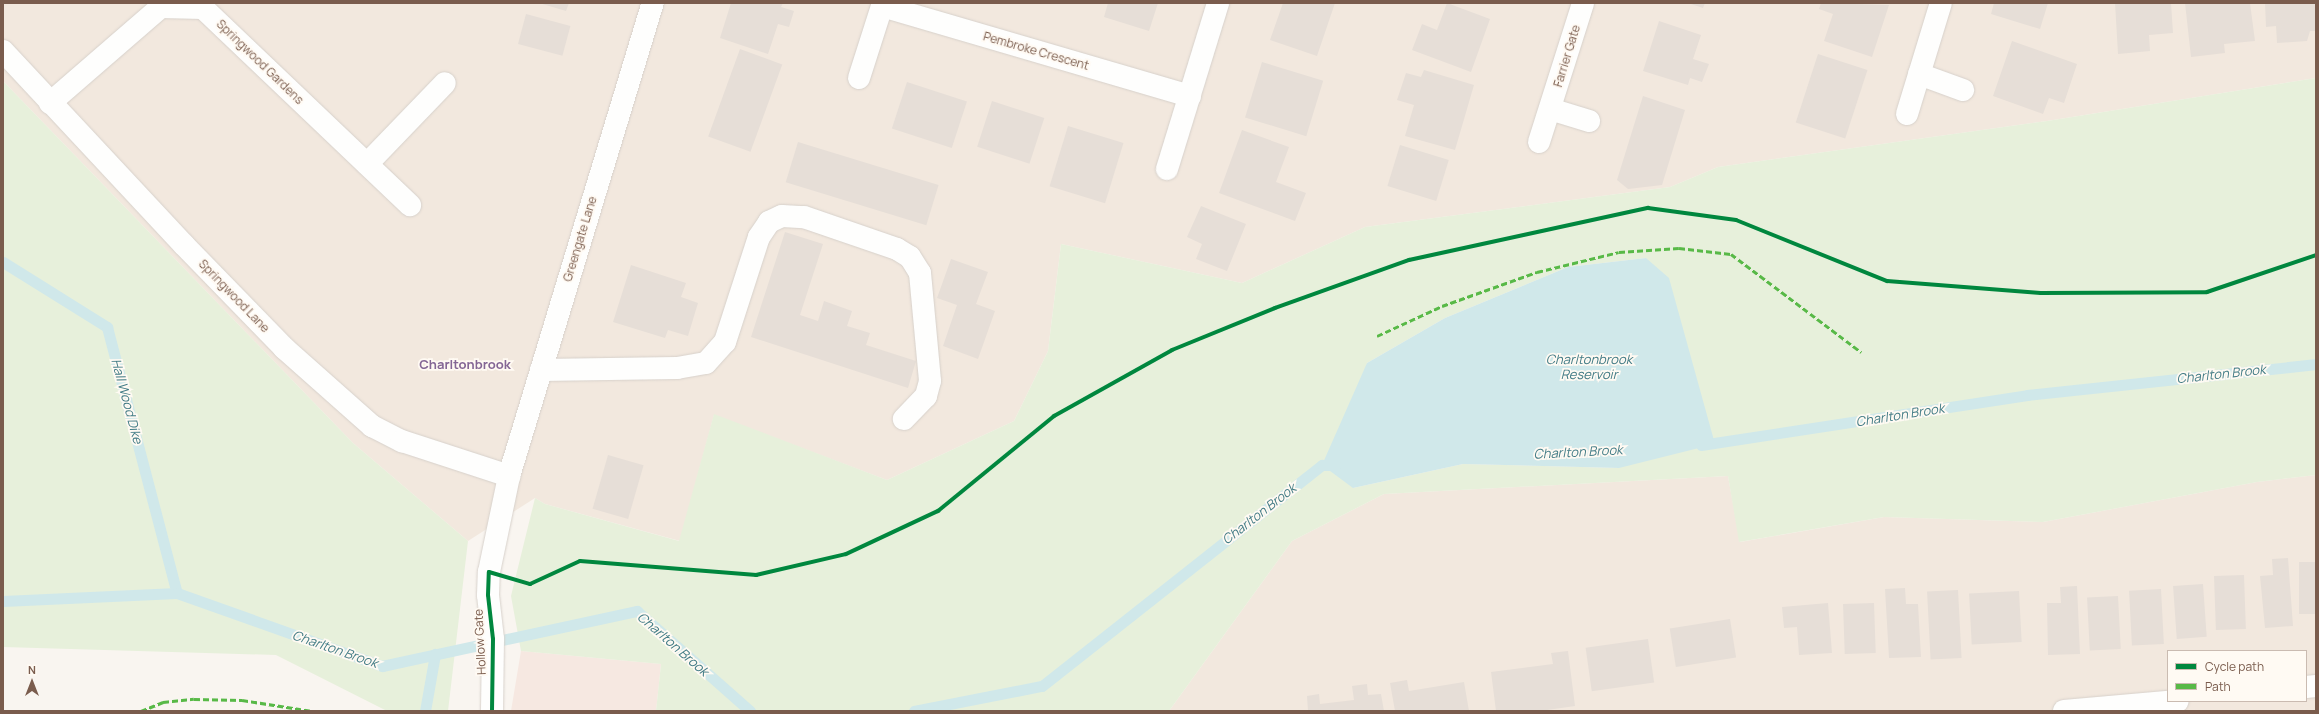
<!DOCTYPE html>
<style>
body{margin:0}
#map{position:relative;width:2319px;height:714px;overflow:hidden;background:#f9f5f0;font-family:Manrope,sans-serif}
div>[style]{position:absolute}
[style*='--x']{left:calc(var(--x)*1px);top:calc(var(--y)*1px);width:calc(var(--w)*1px);rotate:calc(var(--a)*1deg)}
.residential>*{inset:0;background:#f2e8de}
.commercial>*{inset:0;background:#f6e8e1}
.green>*{inset:0;background:#e7f0db}
.water>*{inset:0;background:#d0e8ea}
.stream>*{height:11px;margin:-5.5px;padding:0 5.5px;transform-origin:5.5px;border-radius:5.5px;background:#d0e8ea}
.building>*{inset:0;background:#e6ded7;transform-origin:0 0}
.roads{filter:drop-shadow(0 0 1px #d7d1cb) drop-shadow(0 0 1px #d7d1cb)}
.minor>*{height:22px;margin:-11px;padding:0 11px;transform-origin:11px;border-radius:11px;background:#fefefd}
.quiet>*{height:3px;margin-top:-1.5px;transform-origin:0;background:repeating-linear-gradient(90deg,#58b947 0 6px,transparent 0 9px)}
.cycleway>*{height:4px;margin:-2px;padding:0 2px;transform-origin:2px;border-radius:2px;background:#00873e}
span{translate:-50% -50%;white-space:nowrap;text-align:center;line-height:1.15;-webkit-text-stroke:3.5px #fffaf3;paint-order:stroke}
.street-label{font-size:12px;color:#7a5c4d}
.water-label{font-size:13px;color:#437c86;font-style:italic}
.neighbourhood-label{font-size:13px;color:#846695;font-weight:700}
.frame{position:absolute;inset:0;border:4px solid #7a5c4d;pointer-events:none}
.legend{position:absolute;left:2167px;top:650px;width:140px;height:52px;box-sizing:border-box;background:#fffaf3;border:1px solid #cabbb1;margin:0;padding:5px 7px;list-style:none;font-size:12px;color:#7a5c4d}
.legend li{display:flex;align-items:center;gap:8px;height:20px}
.legend b{width:20px;border:1px solid #cabbb1}
.north{position:absolute;left:12px;top:662px;width:40px;height:40px;-webkit-text-stroke:3px #fffaf3;paint-order:stroke;rotate:0deg;font-size:11px;font-weight:700;line-height:16px;text-align:center;color:#7a5c4d}
.north::after{content:'';display:block;margin:auto;width:14px;height:18px;background:#7a5c4d;clip-path:polygon(50% 0,100% 100%,50% 72%,0 100%)}
</style>
<div id="map">
<div class="residential">
<div style="clip-path:polygon(3px 3px,2316px 3px,2316px 78px,2047px 121px,1718px 167px,1670px 187px,1365px 227px,1242px 283px,1061px 244px,1048px 351px,1014px 421px,887px 480px,714px 415px,680px 541px,545px 504px,535px 498px,468px 541px,353px 443px,3px 81px)"></div>
<div style="clip-path:polygon(evenodd,2316px 475px,2316px 711px,1169px 711px,1292px 541px,1384px 494px,1728px 476px,1740px 542px,1884px 517px,2043px 522px,2257px 482px,2316px 475px,2168px 651px,2306px 651px,2306px 701px,2168px 701px,2168px 651px)"></div>
</div>
<div class="commercial">
<div style="clip-path:polygon(521px 651px,661px 664px,656px 711px,511px 711px)"></div>
</div>
<div class="green">
<div style="clip-path:polygon(evenodd,2316px 78px,2316px 475px,2257px 482px,2043px 522px,1884px 517px,1739px 542px,1728px 476px,1384px 494px,1292px 541px,1169px 711px,656px 711px,661px 664px,521px 651px,511px 596px,535px 498px,545px 504px,679px 541px,714px 414px,887px 480px,1014px 421px,1048px 351px,1061px 244px,1242px 283px,1365px 227px,1670px 187px,1718px 167px,2047px 121px,2316px 78px,1646px 258px,1619px 468px,1463px 464px,1353px 488px,1367px 363px,1445px 318px,1568px 267px,1646px 258px)"></div>
<div style="clip-path:polygon(3px 81px,353px 443px,468px 541px,448px 711px,387px 711px,276px 655px,3px 647px)"></div>
</div>
<div class="water">
<div style="clip-path:polygon(1646px 258px,1669px 278px,1715px 444px,1619px 468px,1463px 464px,1353px 488px,1322px 465px,1367px 363px,1445px 318px,1568px 267px)"></div>
</div>
<div class="stream">
<div style="--x:3;--y:262;--w:123;--a:32"></div>
<div style="--x:107;--y:327;--w:275;--a:75.3"></div>
<div style="--x:1701;--y:445;--w:330;--a:-8.7"></div>
<div style="--x:2027;--y:395;--w:291;--a:-6.1"></div>
<div style="--x:3;--y:601;--w:174;--a:-2.6"></div>
<div style="--x:177;--y:593;--w:218;--a:19.6"></div>
<div style="--x:382;--y:666;--w:261;--a:-12.2"></div>
<div style="--x:637;--y:611;--w:151;--a:41.5"></div>
<div style="--x:425;--y:711;--w:58;--a:-80"></div>
<div style="--x:914;--y:711;--w:130;--a:-11.1"></div>
<div style="--x:1042;--y:686;--w:357;--a:-38.3"></div>
<div style="--x:1322;--y:465;--w:14;--a:0"></div>
</div>
<div class="building">
<div style="clip-path:polygon(539px 3px,569px 3px,566px 11px)"></div>
<div style="clip-path:polygon(731px 3px,783px 3px,781px 7px,794px 11px,789px 27px,778px 24px,768px 54px,720px 38px)"></div>
<div style="clip-path:polygon(1108px 3px,1158px 3px,1149px 31px,1104px 17px)"></div>
<div style="clip-path:polygon(1283px 3px,1335px 3px,1317px 56px,1270px 40px)"></div>
<div style="clip-path:polygon(1447px 3px,1490px 19px,1471px 72px,1412px 50px,1422px 24px,1437px 30px)"></div>
<div style="clip-path:polygon(1688px 3px,1705px 3px,1703px 8px)"></div>
<div style="clip-path:polygon(1821px 3px,1889px 5px,1872px 57px,1824px 41px,1833px 14px,1819px 9px)"></div>
<div style="clip-path:polygon(1994px 3px,2048px 3px,2040px 29px,1991px 14px)"></div>
<div style="clip-path:polygon(2115px 3px,2171px 3px,2173px 33px,2149px 35px,2150px 51px,2118px 54px)"></div>
<div style="clip-path:polygon(2185px 3px,2250px 3px,2255px 41px,2224px 44px,2225px 53px,2191px 57px)"></div>
<div style="clip-path:polygon(2265px 3px,2316px 3px,2316px 31px,2310px 31px,2307px 41px,2277px 43px,2276px 26px,2266px 27px)"></div>
<div style="left:526px;top:14px;width:46px;height:31px;rotate:15deg"></div>
<div style="clip-path:polygon(1659px 21px,1701px 35px,1693px 59px,1709px 64px,1702px 82px,1690px 78px,1688px 85px,1643px 71px)"></div>
<div style="clip-path:polygon(2012px 41px,2077px 64px,2064px 103px,2049px 98px,2043px 114px,1993px 96px)"></div>
<div style="left:740px;top:49px;width:45px;height:93px;rotate:20deg"></div>
<div style="left:1818px;top:54px;width:52px;height:72px;rotate:18deg"></div>
<div style="left:1262px;top:62px;width:64px;height:58px;rotate:17deg"></div>
<div style="clip-path:polygon(1424px 70px,1474px 85px,1455px 150px,1405px 136px,1414px 105px,1397px 100px,1406px 73px,1421px 77px)"></div>
<div style="left:907px;top:82px;width:63px;height:49px;rotate:18deg"></div>
<div style="clip-path:polygon(1643px 96px,1685px 110px,1662px 185px,1628px 189px,1617px 180px)"></div>
<div style="left:992px;top:101px;width:55px;height:48px;rotate:18deg"></div>
<div style="left:1068px;top:126px;width:58px;height:63px;rotate:17deg"></div>
<div style="clip-path:polygon(1242px 130px,1289px 147px,1276px 182px,1306px 193px,1295px 221px,1219px 193px)"></div>
<div style="left:798px;top:142px;width:147px;height:42px;rotate:17deg"></div>
<div style="left:1400px;top:145px;width:51px;height:43px;rotate:17deg"></div>
<div style="clip-path:polygon(1201px 206px,1246px 224px,1227px 271px,1196px 259px,1202px 244px,1187px 237px)"></div>
<div style="clip-path:polygon(785px 232px,823px 244px,800px 315px,818px 321px,824px 301px,852px 311px,847px 326px,870px 333px,866px 345px,916px 361px,908px 388px,751px 337px)"></div>
<div style="clip-path:polygon(951px 259px,988px 272px,976px 304px,995px 311px,978px 359px,943px 346px,957px 305px,937px 298px)"></div>
<div style="clip-path:polygon(631px 265px,686px 283px,681px 297px,698px 303px,688px 336px,668px 330px,665px 338px,613px 322px)"></div>
<div style="left:608px;top:455px;width:37px;height:56px;rotate:16deg"></div>
<div style="clip-path:polygon(2288px 558px,2293px 626px,2265px 628px,2260px 576px,2273px 575px,2272px 559px)"></div>
<div style="left:2299px;top:562px;width:17px;height:52px"></div>
<div style="left:2244px;top:575px;width:54px;height:30px;rotate:88deg"></div>
<div style="left:2203px;top:584px;width:53px;height:30px;rotate:86deg"></div>
<div style="clip-path:polygon(2077px 586px,2080px 654px,2048px 655px,2047px 603px,2061px 603px,2060px 587px)"></div>
<div style="clip-path:polygon(1905px 588px,1906px 604px,1918px 604px,1921px 657px,1889px 658px,1885px 589px)"></div>
<div style="left:2161px;top:589px;width:55px;height:32px;rotate:87deg"></div>
<div style="left:1958px;top:590px;width:68px;height:31px;rotate:87deg"></div>
<div style="left:2019px;top:591px;width:51px;height:50px;rotate:87deg"></div>
<div style="left:2118px;top:596px;width:53px;height:31px;rotate:87deg"></div>
<div style="clip-path:polygon(1828px 603px,1832px 653px,1799px 655px,1797px 627px,1784px 628px,1782px 607px)"></div>
<div style="left:1874px;top:603px;width:50px;height:31px;rotate:88deg"></div>
<div style="left:1730px;top:619px;width:39px;height:61px;rotate:81deg"></div>
<div style="left:1648px;top:639px;width:44px;height:63px;rotate:82deg"></div>
<div style="clip-path:polygon(1568px 651px,1575px 706px,1540px 711px,1496px 711px,1491px 672px,1553px 664px,1551px 653px)"></div>
<div style="clip-path:polygon(1407px 680px,1409px 691px,1464px 682px,1469px 711px,1395px 711px,1390px 683px)"></div>
<div style="clip-path:polygon(1367px 684px,1368px 695px,1381px 694px,1384px 711px,1308px 711px,1307px 696px,1319px 694px,1320px 704px,1354px 700px,1352px 686px)"></div>
</div>
<div class="roads">
<div class="minor">
<div style="--x:882;--y:6;--w:321;--a:16.3"></div>
<div style="--x:3;--y:51;--w:265;--a:47"></div>
<div style="--x:184;--y:245;--w:144;--a:45.8"></div>
<div style="--x:284;--y:348;--w:118;--a:41.6"></div>
<div style="--x:372;--y:426;--w:34;--a:27"></div>
<div style="--x:402;--y:441;--w:113;--a:18.1"></div>
<div style="--x:1919;--y:74;--w:47;--a:20"></div>
<div style="--x:859;--y:78;--w:79;--a:-72.3"></div>
<div style="--x:50;--y:103;--w:147;--a:-40.9"></div>
<div style="--x:161;--y:7;--w:42;--a:1.4"></div>
<div style="--x:203;--y:8;--w:286;--a:43.6"></div>
<div style="--x:1550;--y:109;--w:41;--a:17.1"></div>
<div style="--x:1907;--y:114;--w:116;--a:-73"></div>
<div style="--x:1539;--y:142;--w:146;--a:-72.4"></div>
<div style="--x:367;--y:164;--w:112;--a:-46.1"></div>
<div style="--x:1167;--y:169;--w:174;--a:-72.9"></div>
<div style="--x:541;--y:370;--w:136;--a:-0.8"></div>
<div style="--x:677;--y:368;--w:29;--a:-10"></div>
<div style="--x:706;--y:363;--w:28;--a:-48"></div>
<div style="--x:725;--y:342;--w:110;--a:-72.1"></div>
<div style="--x:759;--y:237;--w:18;--a:-56"></div>
<div style="--x:769;--y:222;--w:14;--a:-25"></div>
<div style="--x:782;--y:216;--w:22;--a:3"></div>
<div style="--x:804;--y:217;--w:98;--a:19"></div>
<div style="--x:897;--y:249;--w:15;--a:32"></div>
<div style="--x:910;--y:257;--w:19;--a:58"></div>
<div style="--x:920;--y:273;--w:108;--a:84.7"></div>
<div style="--x:930;--y:381;--w:16;--a:105"></div>
<div style="--x:926;--y:396;--w:32;--a:134"></div>
<div style="--x:2306;--y:687;--w:10;--a:-6"></div>
<div style="--x:492;--y:711;--w:72;--a:-89.2"></div>
<div style="--x:493;--y:639;--w:44;--a:-96.5"></div>
<div style="--x:488;--y:595;--w:23;--a:-88"></div>
<div style="--x:489;--y:572;--w:98;--a:-78.2"></div>
<div style="--x:509;--y:476;--w:494;--a:-73.1"></div>
<div style="--x:2064;--y:711;--w:114;--a:-5"></div>
</div>
</div>
<div class="quiet">
<div style="--x:1377;--y:336;--w:72;--a:-24.8"></div>
<div style="--x:1442;--y:306;--w:101;--a:-19.7"></div>
<div style="--x:1537;--y:272;--w:84;--a:-13.7"></div>
<div style="--x:1619;--y:252;--w:60;--a:-3.8"></div>
<div style="--x:1679;--y:248;--w:52;--a:6.6"></div>
<div style="--x:1731;--y:254;--w:163;--a:37"></div>
<div style="--x:141;--y:711;--w:24;--a:-22"></div>
<div style="--x:163;--y:702;--w:31;--a:-6"></div>
<div style="--x:194;--y:699;--w:48;--a:1.2"></div>
<div style="--x:242;--y:700;--w:71;--a:8.9"></div>
</div>
<div class="cycleway">
<div style="--x:492;--y:711;--w:72;--a:-89.2"></div>
<div style="--x:493;--y:639;--w:44;--a:-96.5"></div>
<div style="--x:488;--y:595;--w:23;--a:-88"></div>
<div style="--x:489;--y:572;--w:43;--a:16.3"></div>
<div style="--x:530;--y:584;--w:55;--a:-24.7"></div>
<div style="--x:580;--y:561;--w:177;--a:4.5"></div>
<div style="--x:756;--y:575;--w:92;--a:-13.1"></div>
<div style="--x:846;--y:554;--w:102;--a:-25.1"></div>
<div style="--x:938;--y:511;--w:150;--a:-39.3"></div>
<div style="--x:1054;--y:416;--w:135;--a:-29.2"></div>
<div style="--x:1172;--y:350;--w:111;--a:-22.2"></div>
<div style="--x:1275;--y:308;--w:142;--a:-19.7"></div>
<div style="--x:1409;--y:260;--w:245;--a:-12.3"></div>
<div style="--x:1648;--y:208;--w:89;--a:7.8"></div>
<div style="--x:1736;--y:220;--w:163;--a:22"></div>
<div style="--x:1887;--y:281;--w:154;--a:4.5"></div>
<div style="--x:2041;--y:293;--w:166;--a:-0.3"></div>
<div style="--x:2207;--y:292;--w:115;--a:-18.7"></div>
</div>
<div class="street-label">
<span style="left:1036px;top:51px;rotate:16deg">Pembroke Crescent</span>
<span style="left:1567px;top:56px;rotate:-73deg">Farrier Gate</span>
<span style="left:260px;top:62px;rotate:44deg">Springwood Gardens</span>
<span style="left:580px;top:239px;rotate:-73deg">Greengate Lane</span>
<span style="left:234px;top:296px;rotate:46deg">Springwood Lane</span>
<span style="left:480px;top:642px;rotate:-93deg">Hollow Gate</span>
</div>
<div class="water-label">
<span style="left:1589px;top:367px">Charltonbrook<br>Reservoir</span>
<span style="left:2221px;top:374px;rotate:-6deg">Charlton Brook</span>
<span style="left:127px;top:401px;rotate:75deg">Hall Wood Dike</span>
<span style="left:1900px;top:415px;rotate:-9deg">Charlton Brook</span>
<span style="left:1578px;top:452px;rotate:-3deg">Charlton Brook</span>
<span style="left:1259px;top:514px;rotate:-38deg">Charlton Brook</span>
<span style="left:673px;top:644px;rotate:41deg">Charlton Brook</span>
<span style="left:335px;top:649px;rotate:19deg">Charlton Brook</span>
</div>
<div class="neighbourhood-label">
<span style="left:465px;top:364px">Charltonbrook</span>
</div>
<div class="frame"></div>
<ul class="legend">
<li><b style="height:5px;background:#00873e"></b>Cycle path</li>
<li><b style="height:5px;background:#58b947"></b>Path</li>
</ul>
<div class="north">N</div>
</div>
